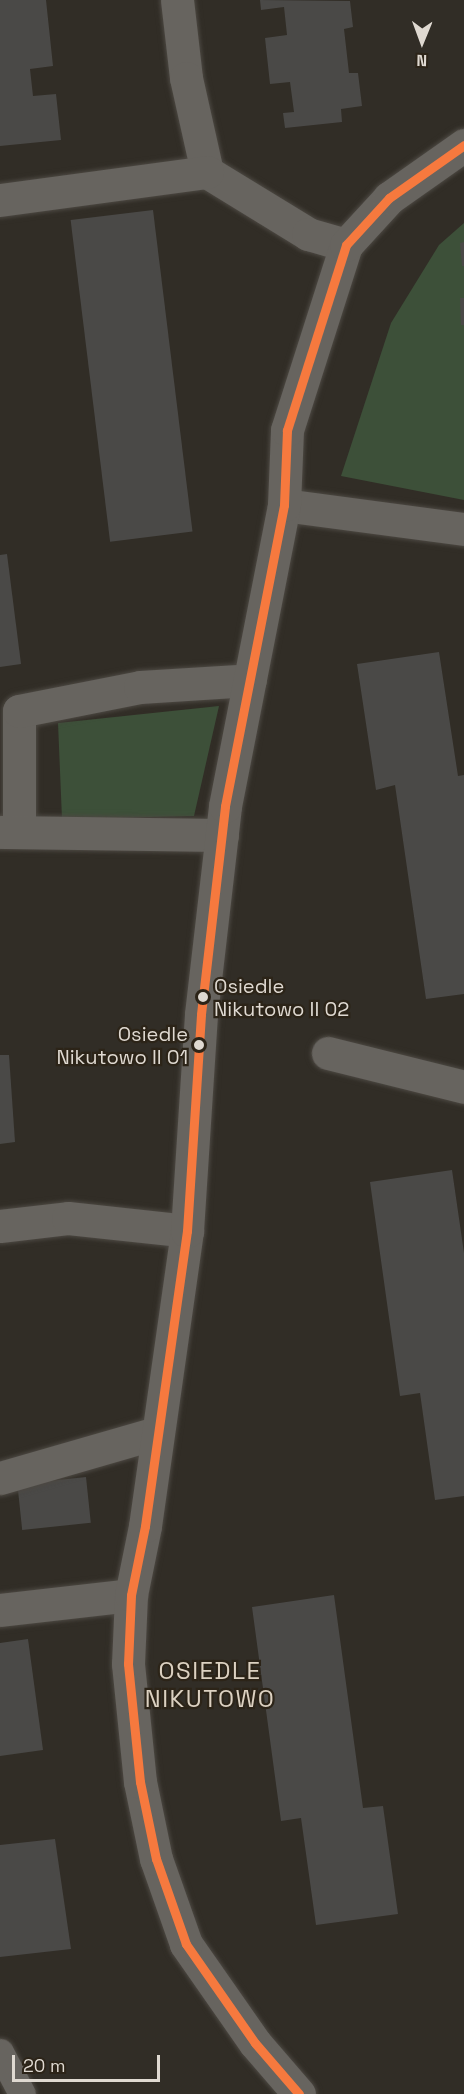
<!DOCTYPE html>
<style>
body{margin:0}
#map{position:relative;width:464px;height:2094px;overflow:hidden;background:#312d26;font-family:"Space Grotesk",sans-serif}
div>[style]{position:absolute}
[style*='--x']{left:calc(var(--x)*1px);top:calc(var(--y)*1px);width:calc(var(--w)*1px);rotate:calc(var(--a)*1deg)}
.green>*{inset:0;background:#3d5039}
.building>*{inset:0;background:#4a4947;transform-origin:0 0}
.roads{filter:drop-shadow(0 0 2px #4c4842) drop-shadow(0 0 2px #4c4842)}
.service>*{height:27px;margin:-13.5px;padding:0 13.5px;transform-origin:13.5px;border-radius:13.5px;background:#67645f}
.minor>*{height:33px;margin:-16.5px;padding:0 16.5px;transform-origin:16.5px;border-radius:16.5px;background:#67645f}
.bus-1>*{height:9px;margin:-4.5px;padding:0 4.5px;transform-origin:4.5px;border-radius:4.5px;background:#f6793e}
.dots>*{width:16px;height:16px;translate:-50% -50%;box-sizing:border-box;border:3px solid #2c2418;border-radius:50%}
span{translate:-50% -50%;white-space:nowrap;text-align:center;line-height:1.15;-webkit-text-stroke:4.5px #2c2418;paint-order:stroke}
.bus-label{font-size:20px;color:#dfd9d1}
.left{translate:0 -50%;text-align:left}
.right{translate:-100% -50%;text-align:right}
.neighbourhood-label{font-size:24px;color:#dcd1c1;letter-spacing:1.5px}
.north{position:absolute;left:392px;top:12px;width:60px;height:60px;-webkit-text-stroke:4px #2c2418;paint-order:stroke;rotate:181deg;font-size:16px;font-weight:700;line-height:24px;text-align:center;color:#dfd9d1}
.north::after{content:'';display:block;margin:auto;width:21px;height:27px;background:#dfd9d1;clip-path:polygon(50% 0,100% 100%,50% 72%,0 100%)}
.scale{position:absolute;left:12px;top:2055px;width:148px;height:27px;box-sizing:border-box;border:3px solid #dfd9d1;border-top:0;padding-left:8px;font-size:18px;line-height:21px;white-space:nowrap;color:#dfd9d1;-webkit-text-stroke:4px #2c2418;paint-order:stroke}
</style>
<div id="map">
<div class="green">
<div style="clip-path:polygon(464px 223px,464px 500px,341px 476px,391px 323px,439px 245px)"></div>
<div style="clip-path:polygon(219px 706px,194px 816px,62px 819px,58px 723px)"></div>
</div>
<div class="building">
<div style="clip-path:polygon(0 0,46px 0,53px 66px,30px 69px,33px 96px,56px 94px,61px 140px,0 146px)"></div>
<div style="clip-path:polygon(260px 0,350px 1px,353px 27px,344px 29px,349px 73px,358px 73px,362px 106px,341px 109px,342px 122px,285px 128px,283px 113px,294px 112px,290px 82px,270px 84px,265px 38px,287px 35px,284px 7px,261px 10px)"></div>
<div style="left:153px;top:210px;width:324px;height:83px;rotate:83deg"></div>
<div style="clip-path:polygon(464px 242px,464px 266px,462px 266px,460px 243px)"></div>
<div style="clip-path:polygon(460px 298px,464px 298px,464px 325px,461px 325px)"></div>
<div style="clip-path:polygon(7px 554px,21px 664px,0 667px,0 555px)"></div>
<div style="clip-path:polygon(439px 652px,458px 776px,464px 775px,464px 994px,426px 999px,395px 785px,376px 790px,357px 664px)"></div>
<div style="clip-path:polygon(0 1055px,9px 1055px,15px 1142px,0 1144px)"></div>
<div style="clip-path:polygon(452px 1170px,464px 1253px,464px 1496px,435px 1500px,420px 1393px,400px 1396px,370px 1182px)"></div>
<div style="left:86px;top:1477px;width:46px;height:69px;rotate:84deg"></div>
<div style="clip-path:polygon(334px 1595px,363px 1808px,383px 1806px,398px 1914px,316px 1925px,301px 1818px,281px 1821px,252px 1607px)"></div>
<div style="clip-path:polygon(28px 1639px,43px 1750px,0 1756px,0 1643px)"></div>
<div style="clip-path:polygon(55px 1839px,71px 1949px,0 1957px,0 1845px)"></div>
</div>
<div class="roads">
<div class="service">
<div style="--x:0;--y:2052;--w:47;--a:62.4"></div>
</div>
<div class="minor">
<div style="--x:177;--y:0;--w:79;--a:83.4"></div>
<div style="--x:186;--y:78;--w:96;--a:77.4"></div>
<div style="--x:207;--y:172;--w:119;--a:31.5"></div>
<div style="--x:308;--y:234;--w:40;--a:16"></div>
<div style="--x:0;--y:200;--w:209;--a:-7.7"></div>
<div style="--x:284;--y:505;--w:182;--a:7.6"></div>
<div style="--x:19;--y:831;--w:120;--a:-90"></div>
<div style="--x:19;--y:711;--w:123;--a:-11.2"></div>
<div style="--x:140;--y:687;--w:110;--a:-3.6"></div>
<div style="--x:0;--y:832;--w:222;--a:0.8"></div>
<div style="--x:328;--y:1053;--w:140;--a:14"></div>
<div style="--x:0;--y:1226;--w:68;--a:-6.7"></div>
<div style="--x:68;--y:1218;--w:120;--a:6.2"></div>
<div style="--x:0;--y:1478;--w:162;--a:-16.1"></div>
<div style="--x:0;--y:1610;--w:132;--a:-6.5"></div>
<div style="--x:299;--y:2094;--w:67;--a:-130.8"></div>
<div style="--x:255;--y:2043;--w:121;--a:-124.9"></div>
<div style="--x:186;--y:1944;--w:90;--a:-109.4"></div>
<div style="--x:156;--y:1859;--w:79;--a:-101.7"></div>
<div style="--x:140;--y:1782;--w:119;--a:-95.8"></div>
<div style="--x:128;--y:1664;--w:69;--a:-87.5"></div>
<div style="--x:131;--y:1595;--w:70;--a:-78.5"></div>
<div style="--x:145;--y:1526;--w:298;--a:-81.9"></div>
<div style="--x:187;--y:1231;--w:217;--a:-86.3"></div>
<div style="--x:201;--y:1014;--w:209;--a:-83.4"></div>
<div style="--x:225;--y:806;--w:307;--a:-78.9"></div>
<div style="--x:284;--y:505;--w:75;--a:-87.7"></div>
<div style="--x:287;--y:430;--w:194;--a:-72.3"></div>
<div style="--x:346;--y:245;--w:64;--a:-47.5"></div>
<div style="--x:389;--y:198;--w:92;--a:-35.2"></div>
</div>
</div>
<div class="bus-1">
<div style="--x:299;--y:2094;--w:67;--a:-130.8"></div>
<div style="--x:255;--y:2043;--w:121;--a:-124.9"></div>
<div style="--x:186;--y:1944;--w:90;--a:-109.4"></div>
<div style="--x:156;--y:1859;--w:79;--a:-101.7"></div>
<div style="--x:140;--y:1782;--w:119;--a:-95.8"></div>
<div style="--x:128;--y:1664;--w:69;--a:-87.5"></div>
<div style="--x:131;--y:1595;--w:70;--a:-78.5"></div>
<div style="--x:145;--y:1526;--w:298;--a:-81.9"></div>
<div style="--x:187;--y:1231;--w:217;--a:-86.3"></div>
<div style="--x:201;--y:1014;--w:209;--a:-83.4"></div>
<div style="--x:225;--y:806;--w:307;--a:-78.9"></div>
<div style="--x:284;--y:505;--w:75;--a:-87.7"></div>
<div style="--x:287;--y:430;--w:194;--a:-72.3"></div>
<div style="--x:346;--y:245;--w:64;--a:-47.5"></div>
<div style="--x:389;--y:198;--w:92;--a:-35.2"></div>
</div>
<div class="dots">
<div style="left:203px;top:997px;background:#dfd9d1"></div>
<div style="left:199px;top:1045px;background:#dfd9d1"></div>
</div>
<div class="bus-label">
<span class="left" style="left:214px;top:998px">Osiedle<br>Nikutowo II 02</span>
<span class="right" style="left:188px;top:1046px">Osiedle<br>Nikutowo II 01</span>
</div>
<div class="neighbourhood-label">
<span style="left:210px;top:1685px">OSIEDLE<br>NIKUTOWO</span>
</div>
<div class="north">N</div>
<div class="scale">20 m</div>
</div>
